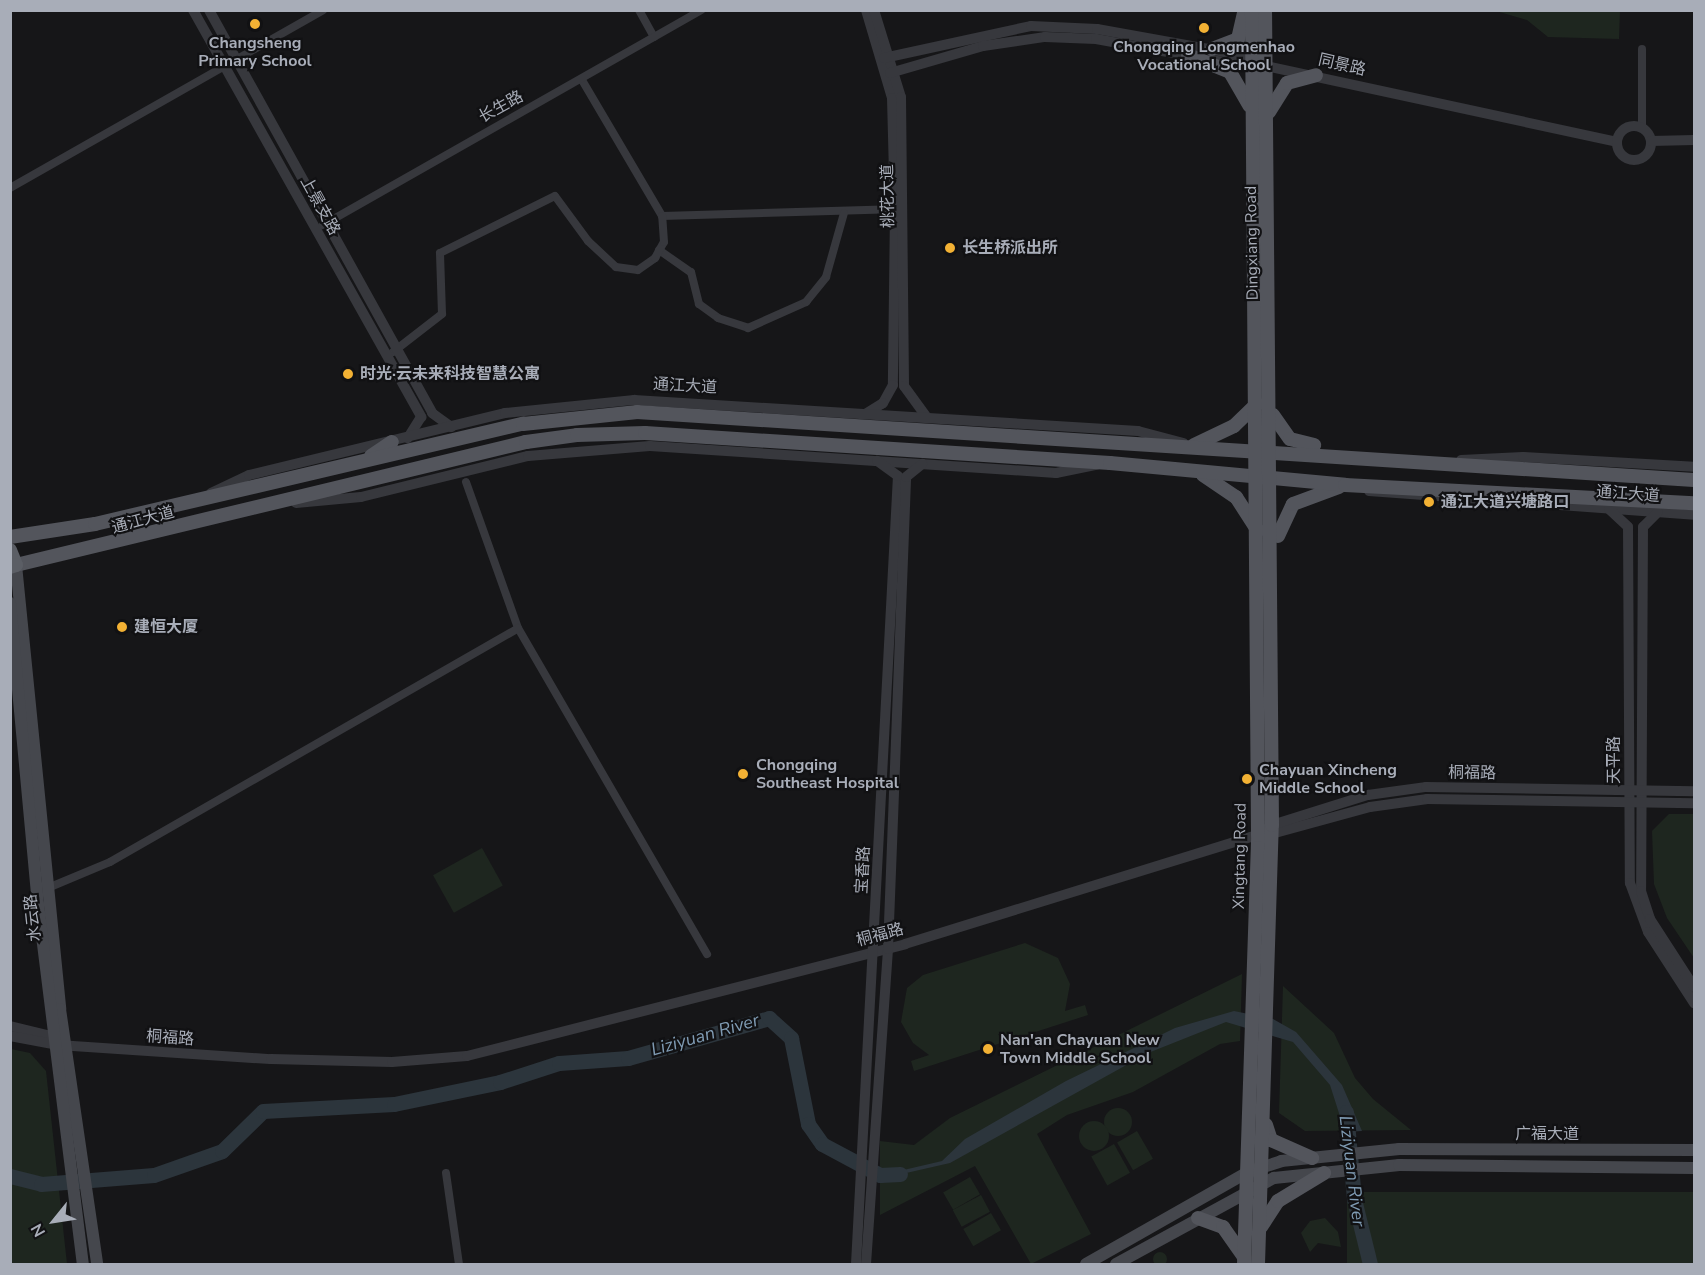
<!DOCTYPE html>
<meta charset="utf-8">
<style>
body{margin:0}
#map{position:relative;width:1705px;height:1275px;overflow:hidden;background:#161618;font-family:"Nunito Sans","Noto Sans SC",sans-serif}
div>[style]{position:absolute}
[style*='--x']{left:calc(var(--x)*1px);top:calc(var(--y)*1px);width:calc(var(--w)*1px);rotate:calc(var(--a)*1deg)}
.green>*{inset:0;background:#1e261f;transform-origin:0 0}
.round{border-radius:50%}
.water>*{inset:0;background:#2c353c}
.river>*{height:15px;margin:-7.5px;padding:0 7.5px;transform-origin:7.5px;border-radius:7.5px;background:#2c353c}
.minor>*{height:8px;margin:-4px;padding:0 4px;transform-origin:4px;border-radius:4px;background:#37383d}
.tertiary>*{height:10px;margin:-5px;padding:0 5px;transform-origin:5px;border-radius:5px;background:#37383d}
.tertiary>.ring{margin:-5px;padding:0;box-sizing:content-box;background:none;border:10px solid #37383d;border-radius:50%}
.secondary>*{height:12px;margin:-6px;padding:0 6px;transform-origin:6px;border-radius:6px;background:#45474d}
.primary>*{height:14px;margin:-7px;padding:0 7px;transform-origin:7px;border-radius:7px;background:#53555c}
.trunk>*{height:14px;margin:-7px;padding:0 7px;transform-origin:7px;border-radius:7px;background:#5b5e65}
.dots>*{width:16px;height:16px;translate:-50% -50%;box-sizing:border-box;border:3px solid #111113;border-radius:50%}
span{translate:-50% -50%;white-space:nowrap;text-align:center;line-height:1.15;-webkit-text-stroke:4.5px #111113;paint-order:stroke}
.poi-label{font-size:16px;color:#a8adb8;font-weight:700}
.left{translate:0 -50%;text-align:left}
.street-label{font-size:16px;color:#a8adb8}
.water-label{font-size:18px;color:#7f9bb3;font-style:italic}
.frame{position:absolute;inset:0;border:12px solid #a8adb8;pointer-events:none}
.north{position:absolute;left:24px;top:1191px;width:60px;height:60px;-webkit-text-stroke:4px #111113;paint-order:stroke;rotate:240deg;font-size:16px;font-weight:700;line-height:24px;text-align:center;color:#a8adb8}
.north::after{content:'';display:block;margin:auto;width:21px;height:27px;background:#a8adb8;clip-path:polygon(50% 0,100% 100%,50% 72%,0 100%)}
</style>
<div id="map">
<div class="green">
<div style="clip-path:polygon(1496px 11px,1620px 11px,1619px 39px,1548px 37px,1527px 20px)"></div>
<div style="clip-path:polygon(1669px 814px,1694px 814px,1694px 958px,1667px 918px,1654px 884px,1652px 831px)"></div>
<div style="left:482px;top:848px;width:43px;height:56px;rotate:61deg"></div>
<div style="clip-path:polygon(1025px 943px,1058px 958px,1070px 984px,1065px 1011px,1085px 1005px,1088px 1015px,914px 1071px,911px 1061px,929px 1055px,913px 1043px,901px 1022px,907px 988px,923px 975px)"></div>
<div style="clip-path:polygon(1242px 974px,1240px 1041px,1220px 1044px,1133px 1092px,1067px 1115px,1037px 1134px,1091px 1234px,1031px 1264px,975px 1166px,880px 1215px,880px 1141px,914px 1145px,950px 1118px)"></div>
<div style="clip-path:polygon(1283px 986px,1334px 1033px,1355px 1078px,1373px 1099px,1411px 1130px,1305px 1131px,1279px 1113px)"></div>
<div style="clip-path:polygon(11px 1049px,30px 1053px,46px 1071px,67px 1264px,11px 1264px)"></div>
<div class="round" style="left:1104px;top:1108px;width:28px;height:28px"></div>
<div class="round" style="left:1079px;top:1121px;width:30px;height:30px"></div>
<div style="left:1137px;top:1131px;width:32px;height:23px;rotate:60deg"></div>
<div style="left:1114px;top:1144px;width:33px;height:26px;rotate:61deg"></div>
<div style="left:970px;top:1177px;width:20px;height:31px;rotate:60deg"></div>
<div style="left:1694px;top:1192px;width:72px;height:347px;rotate:90deg"></div>
<div style="left:981px;top:1195px;width:19px;height:32px;rotate:62deg"></div>
<div style="left:991px;top:1213px;width:20px;height:32px;rotate:60deg"></div>
<div style="clip-path:polygon(1325px 1218px,1338px 1232px,1341px 1247px,1318px 1243px,1310px 1252px,1301px 1233px,1310px 1221px)"></div>
<div class="round" style="left:1153px;top:1252px;width:14px;height:14px"></div>
</div>
<div class="water">
<div style="clip-path:polygon(1234px 1011px,1273px 1019px,1296px 1032px,1342px 1085px,1362px 1131px,1345px 1132px,1330px 1085px,1293px 1042px,1226px 1022px,1148px 1053px,950px 1163px,880px 1179px,880px 1169px,895px 1172px,942px 1161px,965px 1139px,1066px 1081px,1175px 1028px)"></div>
</div>
<div class="river">
<div style="--x:1346;--y:1112;--w:87;--a:84.7"></div>
<div style="--x:1354;--y:1199;--w:67;--a:76.2"></div>
<div style="--x:10;--y:1176;--w:32;--a:14"></div>
<div style="--x:41;--y:1184;--w:113;--a:-4.6"></div>
<div style="--x:154;--y:1175;--w:72;--a:-19.4"></div>
<div style="--x:222;--y:1151;--w:57;--a:-44.3"></div>
<div style="--x:263;--y:1111;--w:131;--a:-3.1"></div>
<div style="--x:394;--y:1104;--w:108;--a:-11.7"></div>
<div style="--x:500;--y:1082;--w:62;--a:-17.9"></div>
<div style="--x:559;--y:1063;--w:69;--a:-4.1"></div>
<div style="--x:628;--y:1058;--w:147;--a:-15.8"></div>
<div style="--x:769;--y:1018;--w:30;--a:42"></div>
<div style="--x:791;--y:1038;--w:88;--a:78.8"></div>
<div style="--x:808;--y:1124;--w:24;--a:55"></div>
<div style="--x:822;--y:1144;--w:66;--a:28.1"></div>
<div style="--x:880;--y:1175;--w:20;--a:-3"></div>
</div>
<div class="minor">
<div style="--x:639;--y:10;--w:31;--a:61"></div>
<div style="--x:582;--y:80;--w:158;--a:59.5"></div>
<div style="--x:662;--y:216;--w:238;--a:-1.7"></div>
<div style="--x:1642;--y:128;--w:79;--a:-90"></div>
<div style="--x:10;--y:188;--w:360;--a:-29.6"></div>
<div style="--x:323;--y:225;--w:435;--a:-29.6"></div>
<div style="--x:659;--y:250;--w:39;--a:35"></div>
<div style="--x:691;--y:272;--w:33;--a:76"></div>
<div style="--x:699;--y:304;--w:24;--a:36"></div>
<div style="--x:718;--y:318;--w:32;--a:18"></div>
<div style="--x:748;--y:328;--w:64;--a:-24.1"></div>
<div style="--x:806;--y:302;--w:32;--a:-51"></div>
<div style="--x:826;--y:277;--w:66;--a:-74.3"></div>
<div style="--x:393;--y:352;--w:62;--a:-37.8"></div>
<div style="--x:442;--y:314;--w:61;--a:-91.9"></div>
<div style="--x:440;--y:253;--w:128;--a:-26.4"></div>
<div style="--x:555;--y:196;--w:56;--a:53.7"></div>
<div style="--x:588;--y:241;--w:38;--a:43"></div>
<div style="--x:616;--y:267;--w:22;--a:8"></div>
<div style="--x:638;--y:270;--w:21;--a:-35"></div>
<div style="--x:655;--y:258;--w:18;--a:-61"></div>
<div style="--x:664;--y:242;--w:26;--a:-94"></div>
<div style="--x:466;--y:482;--w:155;--a:70.4"></div>
<div style="--x:518;--y:628;--w:377;--a:59.9"></div>
<div style="--x:43;--y:890;--w:73;--a:-22.7"></div>
<div style="--x:110;--y:862;--w:470;--a:-29.8"></div>
<div style="--x:446;--y:1173;--w:92;--a:81.9"></div>
</div>
<div class="tertiary">
<div style="--x:193;--y:10;--w:467;--a:60.7"></div>
<div style="--x:421;--y:417;--w:25;--a:122"></div>
<div style="--x:209;--y:10;--w:461;--a:61"></div>
<div style="--x:432;--y:413;--w:24;--a:36"></div>
<div style="--x:866;--y:10;--w:92;--a:73.5"></div>
<div style="--x:892;--y:98;--w:111;--a:88.5"></div>
<div style="--x:895;--y:209;--w:176;--a:90.7"></div>
<div style="--x:893;--y:385;--w:21;--a:119"></div>
<div style="--x:883;--y:403;--w:19;--a:148"></div>
<div style="--x:874;--y:10;--w:91;--a:72.8"></div>
<div style="--x:901;--y:97;--w:289;--a:89.4"></div>
<div style="--x:904;--y:386;--w:39;--a:54"></div>
<div style="--x:884;--y:58;--w:150;--a:-12.3"></div>
<div style="--x:1031;--y:26;--w:66;--a:2.6"></div>
<div style="--x:1097;--y:29;--w:158;--a:10.2"></div>
<div style="--x:1253;--y:57;--w:16;--a:35"></div>
<div style="--x:1266;--y:66;--w:359;--a:12.2"></div>
<div style="--x:1210;--y:60;--w:50;--a:8"></div>
<div style="--x:890;--y:73;--w:97;--a:-16.2"></div>
<div style="--x:983;--y:46;--w:63;--a:-8.3"></div>
<div style="--x:1045;--y:37;--w:51;--a:2.2"></div>
<div style="--x:1096;--y:39;--w:101;--a:10.3"></div>
<div class="ring" style="left:1617px;top:126px;width:24px;height:24px"></div>
<div style="--x:1651;--y:141;--w:43;--a:-1.3"></div>
<div style="--x:1461;--y:460;--w:62;--a:-2.8"></div>
<div style="--x:1523;--y:457;--w:171;--a:3.3"></div>
<div style="--x:1369;--y:491;--w:326;--a:4.2"></div>
<div style="--x:211;--y:493;--w:42;--a:-25.3"></div>
<div style="--x:249;--y:475;--w:263;--a:-13.6"></div>
<div style="--x:505;--y:413;--w:130;--a:-5.8"></div>
<div style="--x:634;--y:400;--w:505;--a:3.52"></div>
<div style="--x:1138;--y:431;--w:47;--a:14.9"></div>
<div style="--x:296;--y:503;--w:65;--a:-5.3"></div>
<div style="--x:361;--y:497;--w:172;--a:-13.8"></div>
<div style="--x:528;--y:456;--w:122;--a:-4.7"></div>
<div style="--x:650;--y:446;--w:407;--a:3.8"></div>
<div style="--x:1056;--y:473;--w:41;--a:-11.3"></div>
<div style="--x:1609;--y:509;--w:26;--a:43"></div>
<div style="--x:1628;--y:527;--w:356;--a:89.7"></div>
<div style="--x:1630;--y:883;--w:52;--a:69.8"></div>
<div style="--x:1648;--y:932;--w:85;--a:57.1"></div>
<div style="--x:1658;--y:512;--w:21;--a:135"></div>
<div style="--x:1643;--y:527;--w:364;--a:90.3"></div>
<div style="--x:1641;--y:891;--w:29;--a:72"></div>
<div style="--x:1650;--y:919;--w:81;--a:57.1"></div>
<div style="--x:1264;--y:836;--w:110;--a:-15.3"></div>
<div style="--x:1370;--y:807;--w:58;--a:-8"></div>
<div style="--x:1427;--y:799;--w:267;--a:0.9"></div>
<div style="--x:10;--y:1026;--w:50;--a:13.8"></div>
<div style="--x:10;--y:1036;--w:49;--a:10.6"></div>
<div style="--x:58;--y:1045;--w:213;--a:3.8"></div>
<div style="--x:271;--y:1059;--w:121;--a:1.4"></div>
<div style="--x:392;--y:1062;--w:75;--a:-4.6"></div>
<div style="--x:467;--y:1056;--w:452;--a:-14.3"></div>
<div style="--x:905;--y:944;--w:369;--a:-17.2"></div>
<div style="--x:1258;--y:835;--w:17;--a:-36"></div>
<div style="--x:1272;--y:825;--w:101;--a:-17.4"></div>
<div style="--x:1368;--y:795;--w:59;--a:-7.9"></div>
<div style="--x:1426;--y:787;--w:268;--a:0.9"></div>
<div style="--x:856;--y:1264;--w:789;--a:-86.95"></div>
<div style="--x:898;--y:476;--w:26;--a:-144"></div>
<div style="--x:866;--y:1264;--w:316;--a:-86"></div>
<div style="--x:888;--y:949;--w:472;--a:-87.8"></div>
<div style="--x:906;--y:477;--w:21;--a:-39"></div>
</div>
<div class="secondary">
<div style="--x:16;--y:565;--w:446;--a:84.3"></div>
<div style="--x:60;--y:1009;--w:258;--a:81.7"></div>
<div style="--x:10;--y:603;--w:302;--a:84.7"></div>
<div style="--x:38;--y:904;--w:363;--a:82.9"></div>
<div style="--x:1086;--y:1264;--w:186;--a:-29.6"></div>
<div style="--x:1248;--y:1172;--w:35;--a:-18"></div>
<div style="--x:1281;--y:1161;--w:119;--a:-5.8"></div>
<div style="--x:1399;--y:1149;--w:295;--a:0.2"></div>
<div style="--x:1116;--y:1264;--w:180;--a:-28.6"></div>
<div style="--x:1274;--y:1178;--w:126;--a:-5.9"></div>
<div style="--x:1399;--y:1165;--w:295;--a:0.6"></div>
</div>
<div class="primary">
<div style="--x:1212;--y:49;--w:28;--a:-21"></div>
<div style="--x:1238;--y:39;--w:27;--a:-77"></div>
<div style="--x:1188;--y:55;--w:45;--a:22"></div>
<div style="--x:1230;--y:72;--w:39;--a:60"></div>
<div style="--x:1269;--y:112;--w:34;--a:-58"></div>
<div style="--x:1287;--y:83;--w:30;--a:-15"></div>
<div style="--x:1273;--y:415;--w:29;--a:55"></div>
<div style="--x:1290;--y:439;--w:25;--a:14"></div>
<div style="--x:1194;--y:445;--w:44;--a:-25.4"></div>
<div style="--x:1234;--y:426;--w:32;--a:-44"></div>
<div style="--x:371;--y:456;--w:25;--a:-34"></div>
<div style="--x:1203;--y:475;--w:40;--a:34"></div>
<div style="--x:1236;--y:497;--w:40;--a:57.1"></div>
<div style="--x:1278;--y:536;--w:35;--a:-65"></div>
<div style="--x:1293;--y:504;--w:49;--a:-20.3"></div>
<div style="--x:10;--y:537;--w:86;--a:-8.7"></div>
<div style="--x:95;--y:524;--w:440;--a:-13.2"></div>
<div style="--x:523;--y:424;--w:115;--a:-6"></div>
<div style="--x:637;--y:412;--w:1059;--a:3.68"></div>
<div style="--x:16;--y:565;--w:525;--a:-13.56"></div>
<div style="--x:526;--y:442;--w:51;--a:-7.8"></div>
<div style="--x:577;--y:435;--w:68;--a:-1.7"></div>
<div style="--x:645;--y:433;--w:466;--a:3.7"></div>
<div style="--x:1110;--y:463;--w:236;--a:5.3"></div>
<div style="--x:1345;--y:485;--w:349;--a:3"></div>
<div style="--x:1266;--y:1125;--w:16;--a:72"></div>
<div style="--x:1271;--y:1140;--w:45;--a:23.7"></div>
<div style="--x:1198;--y:1218;--w:27;--a:20"></div>
<div style="--x:1223;--y:1227;--w:37;--a:55"></div>
<div style="--x:1261;--y:1227;--w:31;--a:-57"></div>
<div style="--x:1278;--y:1201;--w:54;--a:-31.3"></div>
<div style="--x:1244;--y:1264;--w:429;--a:-88.1"></div>
<div style="--x:1258;--y:835;--w:825;--a:-90.42"></div>
<div style="--x:1258;--y:1264;--w:439;--a:-88.2"></div>
<div style="--x:1272;--y:825;--w:815;--a:-90.49"></div>
</div>
<div class="trunk">
<div style="--x:10;--y:550;--w:16;--a:68"></div>
<div style="--x:16;--y:565;--w:6;--a:162"></div>
</div>
<div class="dots">
<div style="left:255px;top:24px;background:#f2b134"></div>
<div style="left:1204px;top:28px;background:#f2b134"></div>
<div style="left:950px;top:248px;background:#f2b134"></div>
<div style="left:348px;top:374px;background:#f2b134"></div>
<div style="left:1429px;top:502px;background:#f2b134"></div>
<div style="left:122px;top:627px;background:#f2b134"></div>
<div style="left:743px;top:774px;background:#f2b134"></div>
<div style="left:1247px;top:779px;background:#f2b134"></div>
<div style="left:988px;top:1049px;background:#f2b134"></div>
</div>
<div class="poi-label">
<span style="left:255px;top:52px">Changsheng<br>Primary School</span>
<span style="left:1204px;top:56px">Chongqing Longmenhao<br>Vocational School</span>
<span class="left" style="left:962px;top:248px">长生桥派出所</span>
<span class="left" style="left:360px;top:374px">时光·云未来科技智慧公寓</span>
<span class="left" style="left:1441px;top:502px">通江大道兴塘路口</span>
<span class="left" style="left:134px;top:627px">建恒大厦</span>
<span class="left" style="left:756px;top:774px">Chongqing<br>Southeast Hospital</span>
<span class="left" style="left:1259px;top:779px">Chayuan Xincheng<br>Middle School</span>
<span class="left" style="left:1000px;top:1049px">Nan'an Chayuan New<br>Town Middle School</span>
</div>
<div class="street-label">
<span style="left:1342px;top:65px;rotate:13deg">同景路</span>
<span style="left:501px;top:107px;rotate:-29deg">长生路</span>
<span style="left:888px;top:196px;rotate:-91deg">桃花大道</span>
<span style="left:320px;top:206px;rotate:61deg">上景支路</span>
<span style="left:1252px;top:243px;rotate:-91deg">Dingxiang Road</span>
<span style="left:685px;top:386px;rotate:3deg">通江大道</span>
<span style="left:1628px;top:494px;rotate:4deg">通江大道</span>
<span style="left:143px;top:520px;rotate:-15deg">通江大道</span>
<span style="left:1614px;top:760px;rotate:-90deg">天平路</span>
<span style="left:1472px;top:773px;rotate:1deg">桐福路</span>
<span style="left:1240px;top:856px;rotate:-89deg">Xingtang Road</span>
<span style="left:863px;top:870px;rotate:-87deg">宝香路</span>
<span style="left:33px;top:918px;rotate:-96deg">水云路</span>
<span style="left:880px;top:935px;rotate:-15deg">桐福路</span>
<span style="left:170px;top:1038px;rotate:4deg">桐福路</span>
<span style="left:1547px;top:1134px">广福大道</span>
</div>
<div class="water-label">
<span style="left:705px;top:1035px;rotate:-16deg">Liziyuan River</span>
<span style="left:1352px;top:1171px;rotate:83deg">Liziyuan River</span>
</div>
<div class="frame"></div>
<div class="north">N</div>
</div>
